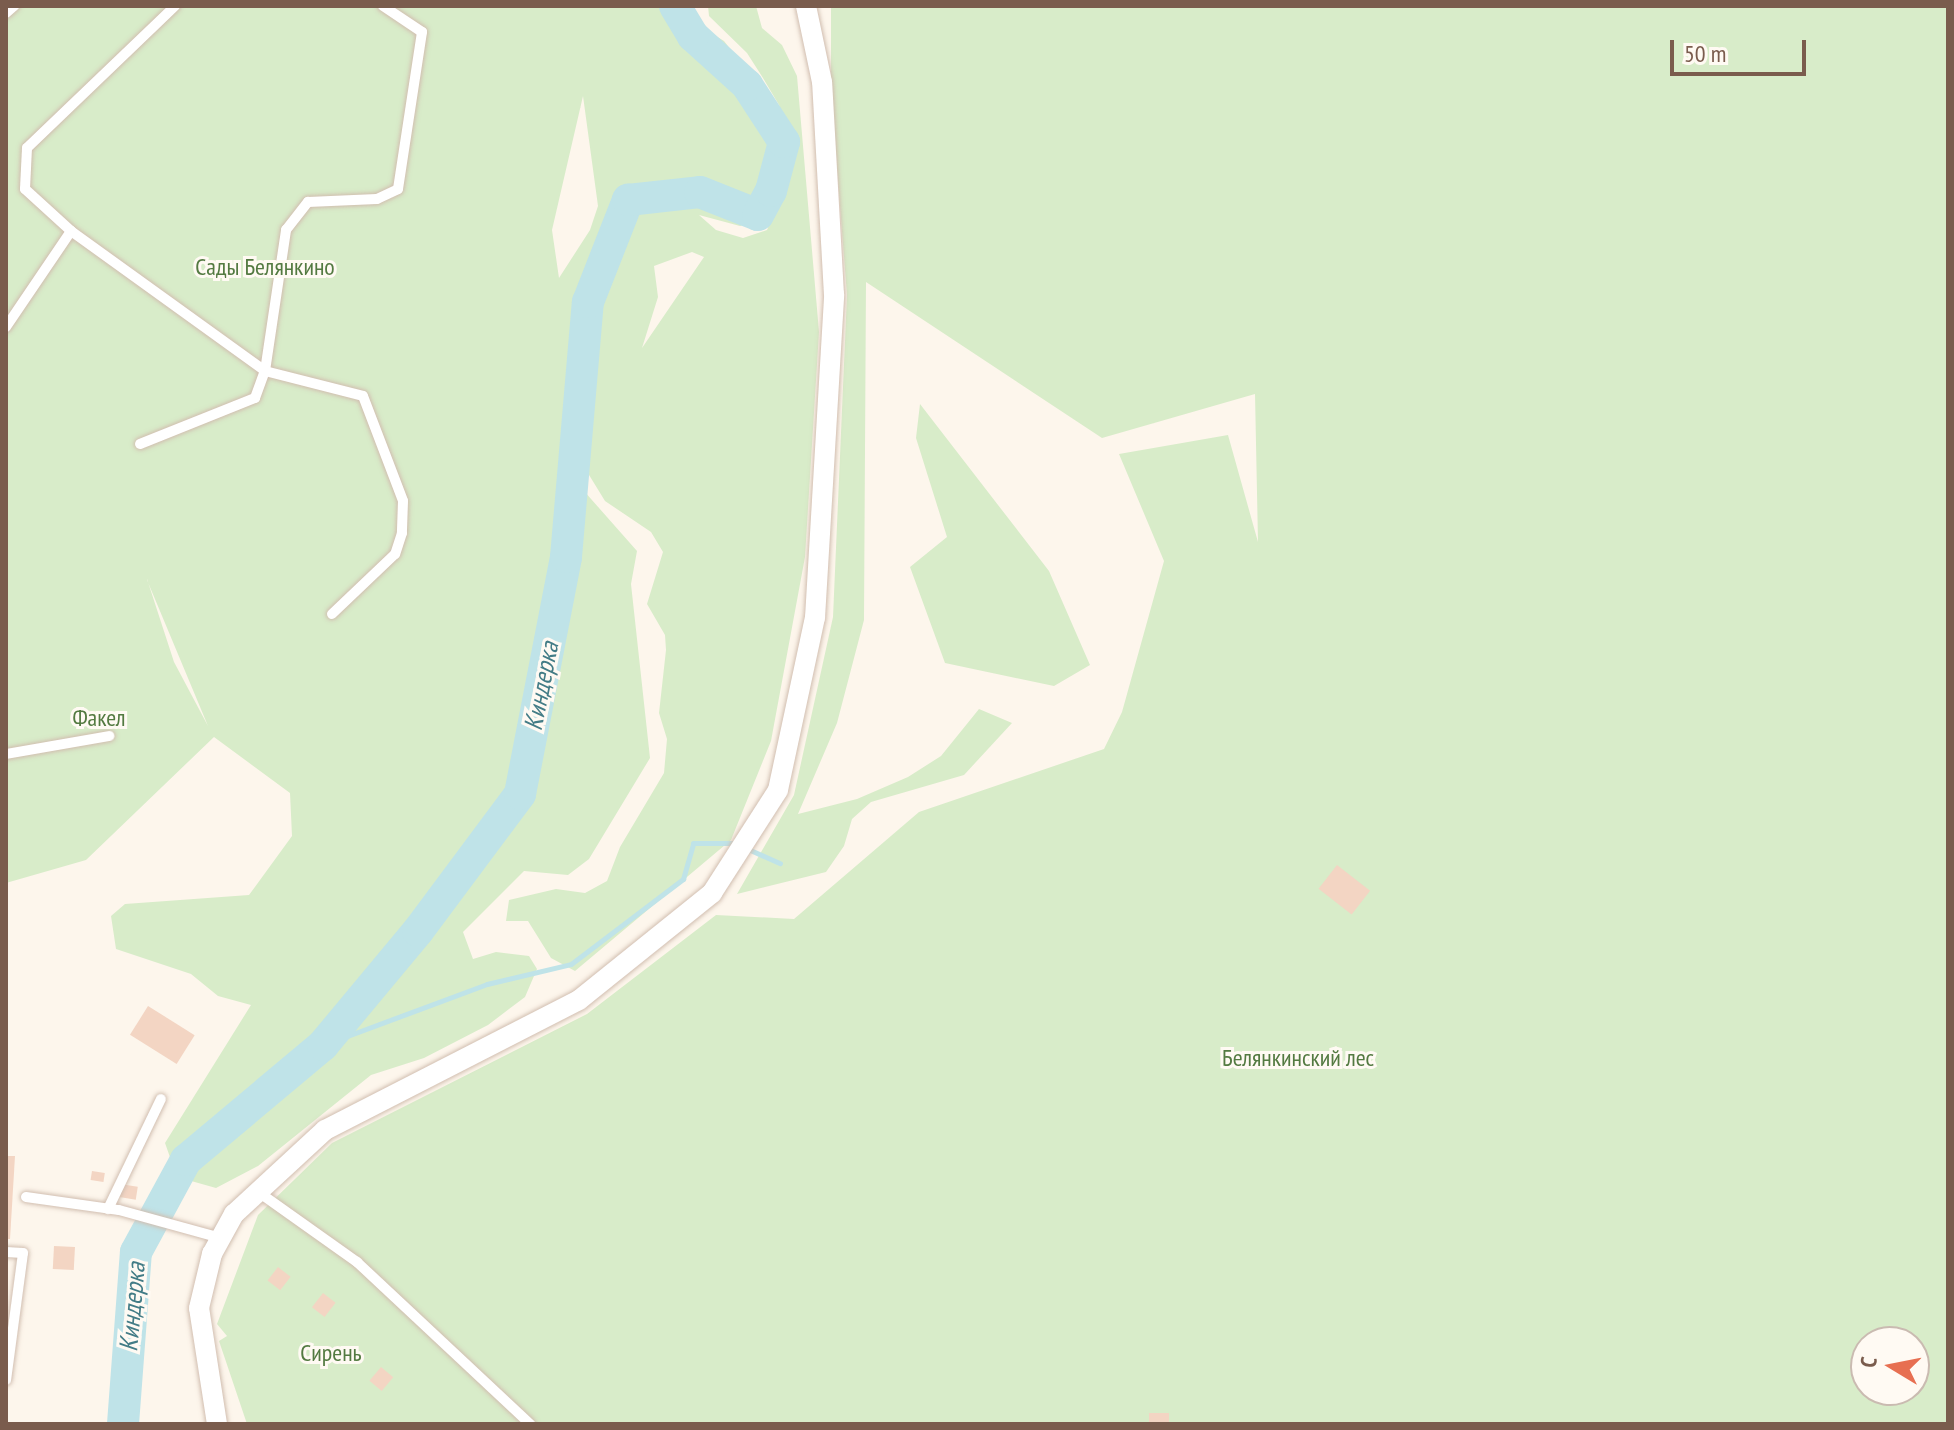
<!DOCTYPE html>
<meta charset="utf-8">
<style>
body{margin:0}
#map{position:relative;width:1954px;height:1430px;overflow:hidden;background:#fdf6ec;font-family:"PT Sans Narrow",sans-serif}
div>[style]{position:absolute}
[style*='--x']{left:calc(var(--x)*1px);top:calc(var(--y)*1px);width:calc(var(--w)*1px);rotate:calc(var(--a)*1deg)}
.green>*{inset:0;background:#d8ecc9}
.stream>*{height:5px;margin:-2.5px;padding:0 2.5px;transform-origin:2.5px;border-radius:2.5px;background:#bfe3e8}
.river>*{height:32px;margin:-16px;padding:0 16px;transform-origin:16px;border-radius:16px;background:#bfe3e8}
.building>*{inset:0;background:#f3d5c3;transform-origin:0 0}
.roads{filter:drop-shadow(0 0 2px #d1beb0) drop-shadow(0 0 2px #d1beb0)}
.lane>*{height:10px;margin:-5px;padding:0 5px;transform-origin:5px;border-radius:5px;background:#fff}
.street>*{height:20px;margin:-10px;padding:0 10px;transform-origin:10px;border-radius:10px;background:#fff}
span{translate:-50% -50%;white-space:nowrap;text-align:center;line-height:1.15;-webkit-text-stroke:6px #fffaf3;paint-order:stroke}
.park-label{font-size:24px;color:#537a41}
.water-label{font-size:26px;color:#437c86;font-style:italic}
.frame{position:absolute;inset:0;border:8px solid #7a5c4d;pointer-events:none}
.north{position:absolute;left:1850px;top:1326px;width:80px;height:80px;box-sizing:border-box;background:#fffaf3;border:2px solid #cabbb1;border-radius:50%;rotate:280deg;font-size:22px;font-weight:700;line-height:32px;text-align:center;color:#7a5c4d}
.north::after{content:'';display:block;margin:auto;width:28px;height:36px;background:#e76f51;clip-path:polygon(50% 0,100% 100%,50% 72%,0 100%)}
.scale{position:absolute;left:1670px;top:40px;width:136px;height:36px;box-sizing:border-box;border:4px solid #7a5c4d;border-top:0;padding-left:10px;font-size:24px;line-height:28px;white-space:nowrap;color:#7a5c4d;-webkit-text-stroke:6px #fffaf3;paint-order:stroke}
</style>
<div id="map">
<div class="green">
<div style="clip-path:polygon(evenodd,6px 6px,690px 6px,700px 26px,724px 41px,764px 92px,788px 138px,779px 105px,763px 78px,747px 53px,709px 16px,708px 6px,756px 6px,762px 28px,782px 45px,797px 76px,819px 332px,805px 557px,771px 741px,731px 840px,575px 971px,551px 958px,528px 921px,506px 921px,509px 900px,556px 889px,585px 893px,607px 881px,620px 847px,664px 773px,667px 739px,659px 713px,666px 650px,665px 635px,647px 604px,663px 552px,651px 532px,605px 501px,586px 470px,584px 491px,637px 551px,631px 584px,650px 758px,589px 859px,568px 875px,524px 871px,463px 932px,473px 959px,496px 952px,529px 956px,537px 969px,525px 997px,488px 1025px,424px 1058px,371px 1075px,258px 1166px,216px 1188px,177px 1177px,165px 1143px,251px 1005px,218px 996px,191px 974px,116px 949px,111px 916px,125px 904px,249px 895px,292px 836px,290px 793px,214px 737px,86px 860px,6px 883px,6px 6px,583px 96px,598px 206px,590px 230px,559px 278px,552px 230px,583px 96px,6px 6px,790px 144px,780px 199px,767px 230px,743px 238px,716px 230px,699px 215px,740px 226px,761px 220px,776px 194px,790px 144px,6px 6px,692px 252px,704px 257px,642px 348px,658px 297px,654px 266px,692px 252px,6px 6px,147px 579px,147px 580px,208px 726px,174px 662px,147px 579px)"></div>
<div style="clip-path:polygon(evenodd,831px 6px,1948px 6px,1948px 1424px,247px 1424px,219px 1341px,227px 1336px,217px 1324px,258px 1215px,332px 1143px,587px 1014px,716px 915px,794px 919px,919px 812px,1104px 749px,1122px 712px,1164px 561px,1119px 454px,1228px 435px,1258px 542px,1255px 394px,1102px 438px,866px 282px,864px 620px,837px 723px,798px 814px,857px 799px,908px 777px,941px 756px,979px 709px,1012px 723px,964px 775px,871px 802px,852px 819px,844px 846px,826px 872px,737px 894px,794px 795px,833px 617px,847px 295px,831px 91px,831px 6px,1866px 1342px,1914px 1342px,1914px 1390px,1866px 1390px,1866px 1342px)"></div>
<div style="clip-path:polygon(920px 404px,1049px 571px,1090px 665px,1054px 686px,945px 663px,910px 567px,947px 537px,916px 438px)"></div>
</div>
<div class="stream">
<div style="--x:748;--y:849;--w:35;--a:24"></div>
<div style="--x:323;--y:1045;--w:175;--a:-20.4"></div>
<div style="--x:487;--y:984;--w:86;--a:-13.4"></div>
<div style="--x:571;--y:964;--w:141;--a:-37.2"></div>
<div style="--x:683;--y:879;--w:37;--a:-74"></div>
<div style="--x:693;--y:843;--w:42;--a:0"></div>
</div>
<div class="river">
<div style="--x:123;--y:1424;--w:172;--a:-85.7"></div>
<div style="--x:136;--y:1252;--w:105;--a:-61.5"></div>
<div style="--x:186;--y:1160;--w:179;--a:-40"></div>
<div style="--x:323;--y:1045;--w:148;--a:-50.2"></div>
<div style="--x:418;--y:931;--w:171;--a:-53.3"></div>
<div style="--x:520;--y:794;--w:241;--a:-79"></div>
<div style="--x:566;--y:557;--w:256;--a:-85.1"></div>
<div style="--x:588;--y:302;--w:110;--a:-68.6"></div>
<div style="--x:628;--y:200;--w:72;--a:-6.3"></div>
<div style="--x:700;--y:192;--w:62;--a:21.6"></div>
<div style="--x:758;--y:215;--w:27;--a:-62"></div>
<div style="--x:771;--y:191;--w:51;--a:-75.1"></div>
<div style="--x:784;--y:142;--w:68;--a:-123"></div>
<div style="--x:747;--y:85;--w:73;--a:-137.8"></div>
<div style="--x:693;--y:36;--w:35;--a:-121"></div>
</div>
<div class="building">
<div style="left:1337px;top:865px;width:42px;height:30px;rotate:38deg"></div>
<div style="left:148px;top:1006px;width:55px;height:34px;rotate:32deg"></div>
<div style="clip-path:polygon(6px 1156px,15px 1156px,10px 1239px,6px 1239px)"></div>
<div style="left:92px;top:1171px;width:13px;height:9px;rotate:9deg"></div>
<div style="left:120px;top:1184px;width:18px;height:13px;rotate:9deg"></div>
<div style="left:54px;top:1246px;width:21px;height:23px;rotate:3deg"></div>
<div style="left:278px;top:1267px;width:16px;height:17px;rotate:38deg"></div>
<div style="left:323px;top:1293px;width:16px;height:18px;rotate:38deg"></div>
<div style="left:381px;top:1367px;width:16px;height:18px;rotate:40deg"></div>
<div style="left:1149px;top:1413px;width:20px;height:11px"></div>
</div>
<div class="roads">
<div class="lane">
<div style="--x:175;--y:6;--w:205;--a:136.2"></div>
<div style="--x:27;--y:148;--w:41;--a:92.8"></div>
<div style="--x:25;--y:189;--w:62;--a:42.4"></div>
<div style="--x:71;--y:231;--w:239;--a:35.8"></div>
<div style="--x:265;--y:371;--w:101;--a:14.3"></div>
<div style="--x:363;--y:396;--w:112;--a:69.1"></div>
<div style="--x:403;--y:501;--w:32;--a:92"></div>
<div style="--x:402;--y:533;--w:22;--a:108"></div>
<div style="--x:395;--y:554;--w:87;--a:136.4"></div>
<div style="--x:6;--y:13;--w:11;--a:-41"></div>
<div style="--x:6;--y:327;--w:116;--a:-55.9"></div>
<div style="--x:140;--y:444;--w:124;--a:-21.8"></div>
<div style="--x:255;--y:398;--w:29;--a:-70"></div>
<div style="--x:265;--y:371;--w:143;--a:-81.5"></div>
<div style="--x:286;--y:230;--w:36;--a:-52"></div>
<div style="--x:308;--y:202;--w:69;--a:-2.5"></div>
<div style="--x:377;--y:199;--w:23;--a:-25"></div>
<div style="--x:398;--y:189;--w:159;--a:-81.3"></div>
<div style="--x:422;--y:32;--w:47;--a:-146.3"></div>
<div style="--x:6;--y:754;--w:105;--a:-9.9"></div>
<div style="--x:257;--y:1191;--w:123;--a:35.4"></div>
<div style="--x:357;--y:1262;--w:237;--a:43.1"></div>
<div style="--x:26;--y:1197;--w:94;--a:8"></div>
<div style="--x:119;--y:1210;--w:106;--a:15.4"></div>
<div style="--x:108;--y:1209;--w:122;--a:-64.3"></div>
<div style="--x:6;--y:1252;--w:17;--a:3"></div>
<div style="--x:23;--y:1253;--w:128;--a:97.6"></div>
</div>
<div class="street">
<div style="--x:217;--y:1424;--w:117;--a:-98.8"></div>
<div style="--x:199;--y:1308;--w:56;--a:-76.5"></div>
<div style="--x:212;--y:1254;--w:46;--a:-61.2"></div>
<div style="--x:234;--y:1214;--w:124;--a:-42.7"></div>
<div style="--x:325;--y:1130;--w:285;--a:-27.1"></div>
<div style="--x:579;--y:1000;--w:171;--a:-38.8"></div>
<div style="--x:712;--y:893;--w:122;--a:-57.3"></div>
<div style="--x:778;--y:790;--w:176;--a:-77.9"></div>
<div style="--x:815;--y:618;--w:324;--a:-86.6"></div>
<div style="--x:834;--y:295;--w:213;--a:-93.2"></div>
<div style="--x:822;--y:82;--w:78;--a:-101.9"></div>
</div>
</div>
<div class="park-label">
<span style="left:265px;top:267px">Сады Белянкино</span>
<span style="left:99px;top:718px">Факел</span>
<span style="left:1298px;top:1058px">Белянкинский лес</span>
<span style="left:331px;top:1353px">Сирень</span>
</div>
<div class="water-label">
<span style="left:541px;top:686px;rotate:-79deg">Киндерка</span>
<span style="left:132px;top:1307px;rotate:-85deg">Киндерка</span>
</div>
<div class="frame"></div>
<div class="north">С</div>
<div class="scale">50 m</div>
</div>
